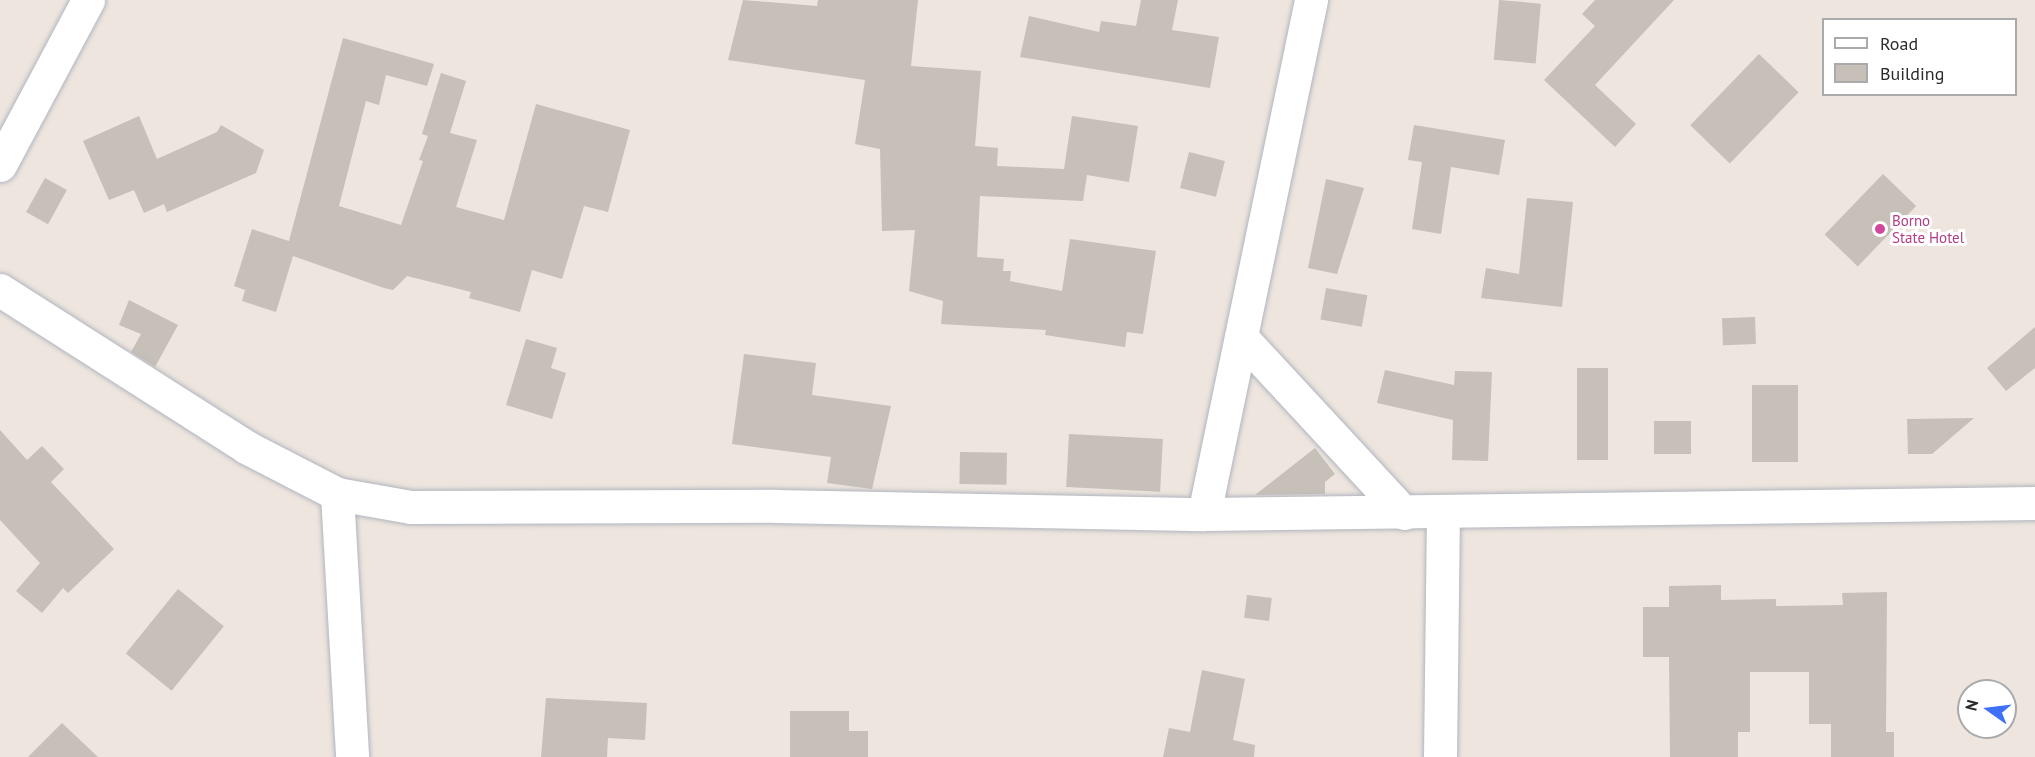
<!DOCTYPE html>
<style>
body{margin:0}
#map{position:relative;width:2035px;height:757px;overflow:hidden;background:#ede5de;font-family:"PT Sans",sans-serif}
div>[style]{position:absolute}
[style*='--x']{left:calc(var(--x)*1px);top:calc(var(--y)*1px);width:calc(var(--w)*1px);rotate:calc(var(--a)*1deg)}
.building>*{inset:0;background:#c6c0b9;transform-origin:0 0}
.roads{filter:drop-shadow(0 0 2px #b1b5bf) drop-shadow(0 0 2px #b1b5bf)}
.minor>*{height:33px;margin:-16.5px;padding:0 16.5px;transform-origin:16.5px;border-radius:16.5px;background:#fff}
.dots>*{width:16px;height:16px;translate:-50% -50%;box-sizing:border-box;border:3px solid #fff;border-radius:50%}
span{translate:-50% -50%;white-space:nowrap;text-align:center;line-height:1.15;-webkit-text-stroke:6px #fff;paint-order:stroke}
.hotel-label{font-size:15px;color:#b23c85}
.left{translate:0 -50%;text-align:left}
.legend{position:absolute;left:1822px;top:18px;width:195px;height:78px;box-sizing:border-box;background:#fff;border:2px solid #aaa;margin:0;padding:8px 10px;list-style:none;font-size:18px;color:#2b2b2b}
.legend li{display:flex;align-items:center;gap:12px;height:30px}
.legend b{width:30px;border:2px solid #aaa}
.north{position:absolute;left:1957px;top:679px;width:60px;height:60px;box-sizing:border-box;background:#fff;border:2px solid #aaa;border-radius:50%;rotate:284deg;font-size:16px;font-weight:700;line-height:24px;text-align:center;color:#2b2b2b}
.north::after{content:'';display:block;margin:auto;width:21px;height:27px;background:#3e70fa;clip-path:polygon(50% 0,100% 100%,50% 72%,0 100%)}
</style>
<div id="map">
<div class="building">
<div style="clip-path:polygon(743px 0,817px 6px,818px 0,918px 0,911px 66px,981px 71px,975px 146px,998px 148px,997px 166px,1064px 169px,1072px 116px,1138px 126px,1129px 182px,1087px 175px,1083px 201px,980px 196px,977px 257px,1004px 259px,1003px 271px,1011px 271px,1010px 281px,1062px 291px,1070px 239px,1156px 251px,1143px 334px,1127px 332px,1125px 347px,1045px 335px,1046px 330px,941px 324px,943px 301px,909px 291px,915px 230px,882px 231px,880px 149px,855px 144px,865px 80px,728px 60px)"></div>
<div style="clip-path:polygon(1141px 0,1178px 0,1172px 30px,1219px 37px,1210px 88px,1020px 57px,1029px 16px,1099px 32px,1101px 21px,1136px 26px)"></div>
<div style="left:1499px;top:0;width:42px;height:60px;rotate:5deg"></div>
<div style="clip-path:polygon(1595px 0,1674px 0,1595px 85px,1636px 124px,1615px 147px,1544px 80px,1595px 26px,1582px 14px)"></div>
<div style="clip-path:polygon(343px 38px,434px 64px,427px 86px,386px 75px,379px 105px,366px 101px,339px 206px,401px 225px,423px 161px,419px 160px,428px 136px,422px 134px,441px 73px,466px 81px,450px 133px,477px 140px,456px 207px,504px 220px,536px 104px,630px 130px,608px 212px,584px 206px,562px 279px,532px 270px,520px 312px,469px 298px,471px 292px,407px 276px,393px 290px,384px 288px,293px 256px,276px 312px,242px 301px,245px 290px,234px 286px,252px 229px,289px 241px)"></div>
<div style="left:1759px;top:54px;width:55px;height:99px;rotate:44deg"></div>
<div style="clip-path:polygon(139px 116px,157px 159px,217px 132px,221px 125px,264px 150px,256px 173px,167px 212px,164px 204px,144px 213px,134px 190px,109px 200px,83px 141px)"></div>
<div style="clip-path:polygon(1414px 125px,1505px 140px,1499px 175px,1451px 167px,1441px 234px,1412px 229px,1422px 162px,1408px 160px)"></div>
<div style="left:1189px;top:152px;width:37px;height:37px;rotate:14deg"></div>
<div style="left:1883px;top:174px;width:46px;height:84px;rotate:44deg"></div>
<div style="left:45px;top:178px;width:25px;height:39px;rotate:29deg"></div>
<div style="clip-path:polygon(1326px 179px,1364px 188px,1337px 274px,1308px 268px)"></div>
<div style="clip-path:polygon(1527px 198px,1573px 202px,1562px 307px,1481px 298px,1486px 268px,1519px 274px)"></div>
<div style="left:1326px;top:288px;width:42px;height:32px;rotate:10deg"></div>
<div style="clip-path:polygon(129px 300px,178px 325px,155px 367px,131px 352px,141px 334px,119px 325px)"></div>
<div style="left:1755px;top:317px;width:27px;height:33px;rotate:88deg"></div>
<div style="clip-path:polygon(2035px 327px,2035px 368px,2006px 391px,1987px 368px)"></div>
<div style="clip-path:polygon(526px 339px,557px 348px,551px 368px,566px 373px,552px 419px,506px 405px)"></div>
<div style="clip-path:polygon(744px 354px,816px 363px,812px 395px,891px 406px,872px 489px,827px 483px,831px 457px,732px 444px)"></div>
<div style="left:1577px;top:368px;width:31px;height:92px"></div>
<div style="clip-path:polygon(1385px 370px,1454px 385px,1455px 371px,1492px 372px,1488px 461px,1452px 460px,1453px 420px,1377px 403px)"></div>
<div style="left:1752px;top:385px;width:46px;height:77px"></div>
<div style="clip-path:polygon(1974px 418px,1932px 454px,1908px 454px,1907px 419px)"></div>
<div style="left:1654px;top:421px;width:37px;height:33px"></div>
<div style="clip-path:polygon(0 430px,27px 460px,42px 446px,64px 469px,51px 482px,114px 549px,68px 593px,63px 588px,42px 613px,16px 591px,40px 563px,0 520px)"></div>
<div style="left:1069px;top:434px;width:94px;height:53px;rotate:3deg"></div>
<div style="clip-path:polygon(1315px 448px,1335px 474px,1325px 482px,1325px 494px,1255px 495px)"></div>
<div style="left:960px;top:452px;width:47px;height:32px;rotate:1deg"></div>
<div style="clip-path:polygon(1721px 585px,1721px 600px,1776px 599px,1776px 606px,1843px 605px,1842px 593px,1887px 592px,1886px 732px,1894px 732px,1894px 757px,1831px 757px,1831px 724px,1809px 724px,1809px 672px,1750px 672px,1750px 732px,1738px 732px,1738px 757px,1670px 757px,1669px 657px,1643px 657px,1643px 607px,1669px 607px,1669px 586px)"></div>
<div style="left:178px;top:589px;width:59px;height:83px;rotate:39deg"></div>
<div style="left:1247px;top:595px;width:25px;height:23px;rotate:7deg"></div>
<div style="clip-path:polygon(1202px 670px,1245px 679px,1233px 740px,1255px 745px,1254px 757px,1163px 757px,1169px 728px,1190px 732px)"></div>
<div style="clip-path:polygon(546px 698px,647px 703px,645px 740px,608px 738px,607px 757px,541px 757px)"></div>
<div style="clip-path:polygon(790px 711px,849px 711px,849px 731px,868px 731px,868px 757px,790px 757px)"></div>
<div style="clip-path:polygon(62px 723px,98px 757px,28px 757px)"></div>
</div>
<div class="roads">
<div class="minor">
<div style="--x:0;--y:165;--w:187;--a:-61.9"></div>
<div style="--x:0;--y:290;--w:292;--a:32.5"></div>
<div style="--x:246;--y:447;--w:102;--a:27.3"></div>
<div style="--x:337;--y:494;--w:75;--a:10"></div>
<div style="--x:411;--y:507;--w:365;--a:-0.2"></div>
<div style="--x:776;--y:506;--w:428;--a:1.1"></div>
<div style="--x:1204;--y:514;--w:831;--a:-0.76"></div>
<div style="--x:1241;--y:337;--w:240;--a:47.2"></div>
<div style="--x:337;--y:494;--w:263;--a:86.7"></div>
<div style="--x:1204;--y:514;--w:525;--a:-78.24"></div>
<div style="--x:1440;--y:757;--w:244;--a:-89.3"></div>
</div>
</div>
<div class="dots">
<div style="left:1880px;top:229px;background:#d1479c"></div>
</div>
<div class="hotel-label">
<span class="left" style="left:1892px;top:229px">Borno<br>State Hotel</span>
</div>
<ul class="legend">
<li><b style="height:8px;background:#fff"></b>Road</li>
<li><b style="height:16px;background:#c6c0b9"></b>Building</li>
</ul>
<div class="north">N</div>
</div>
